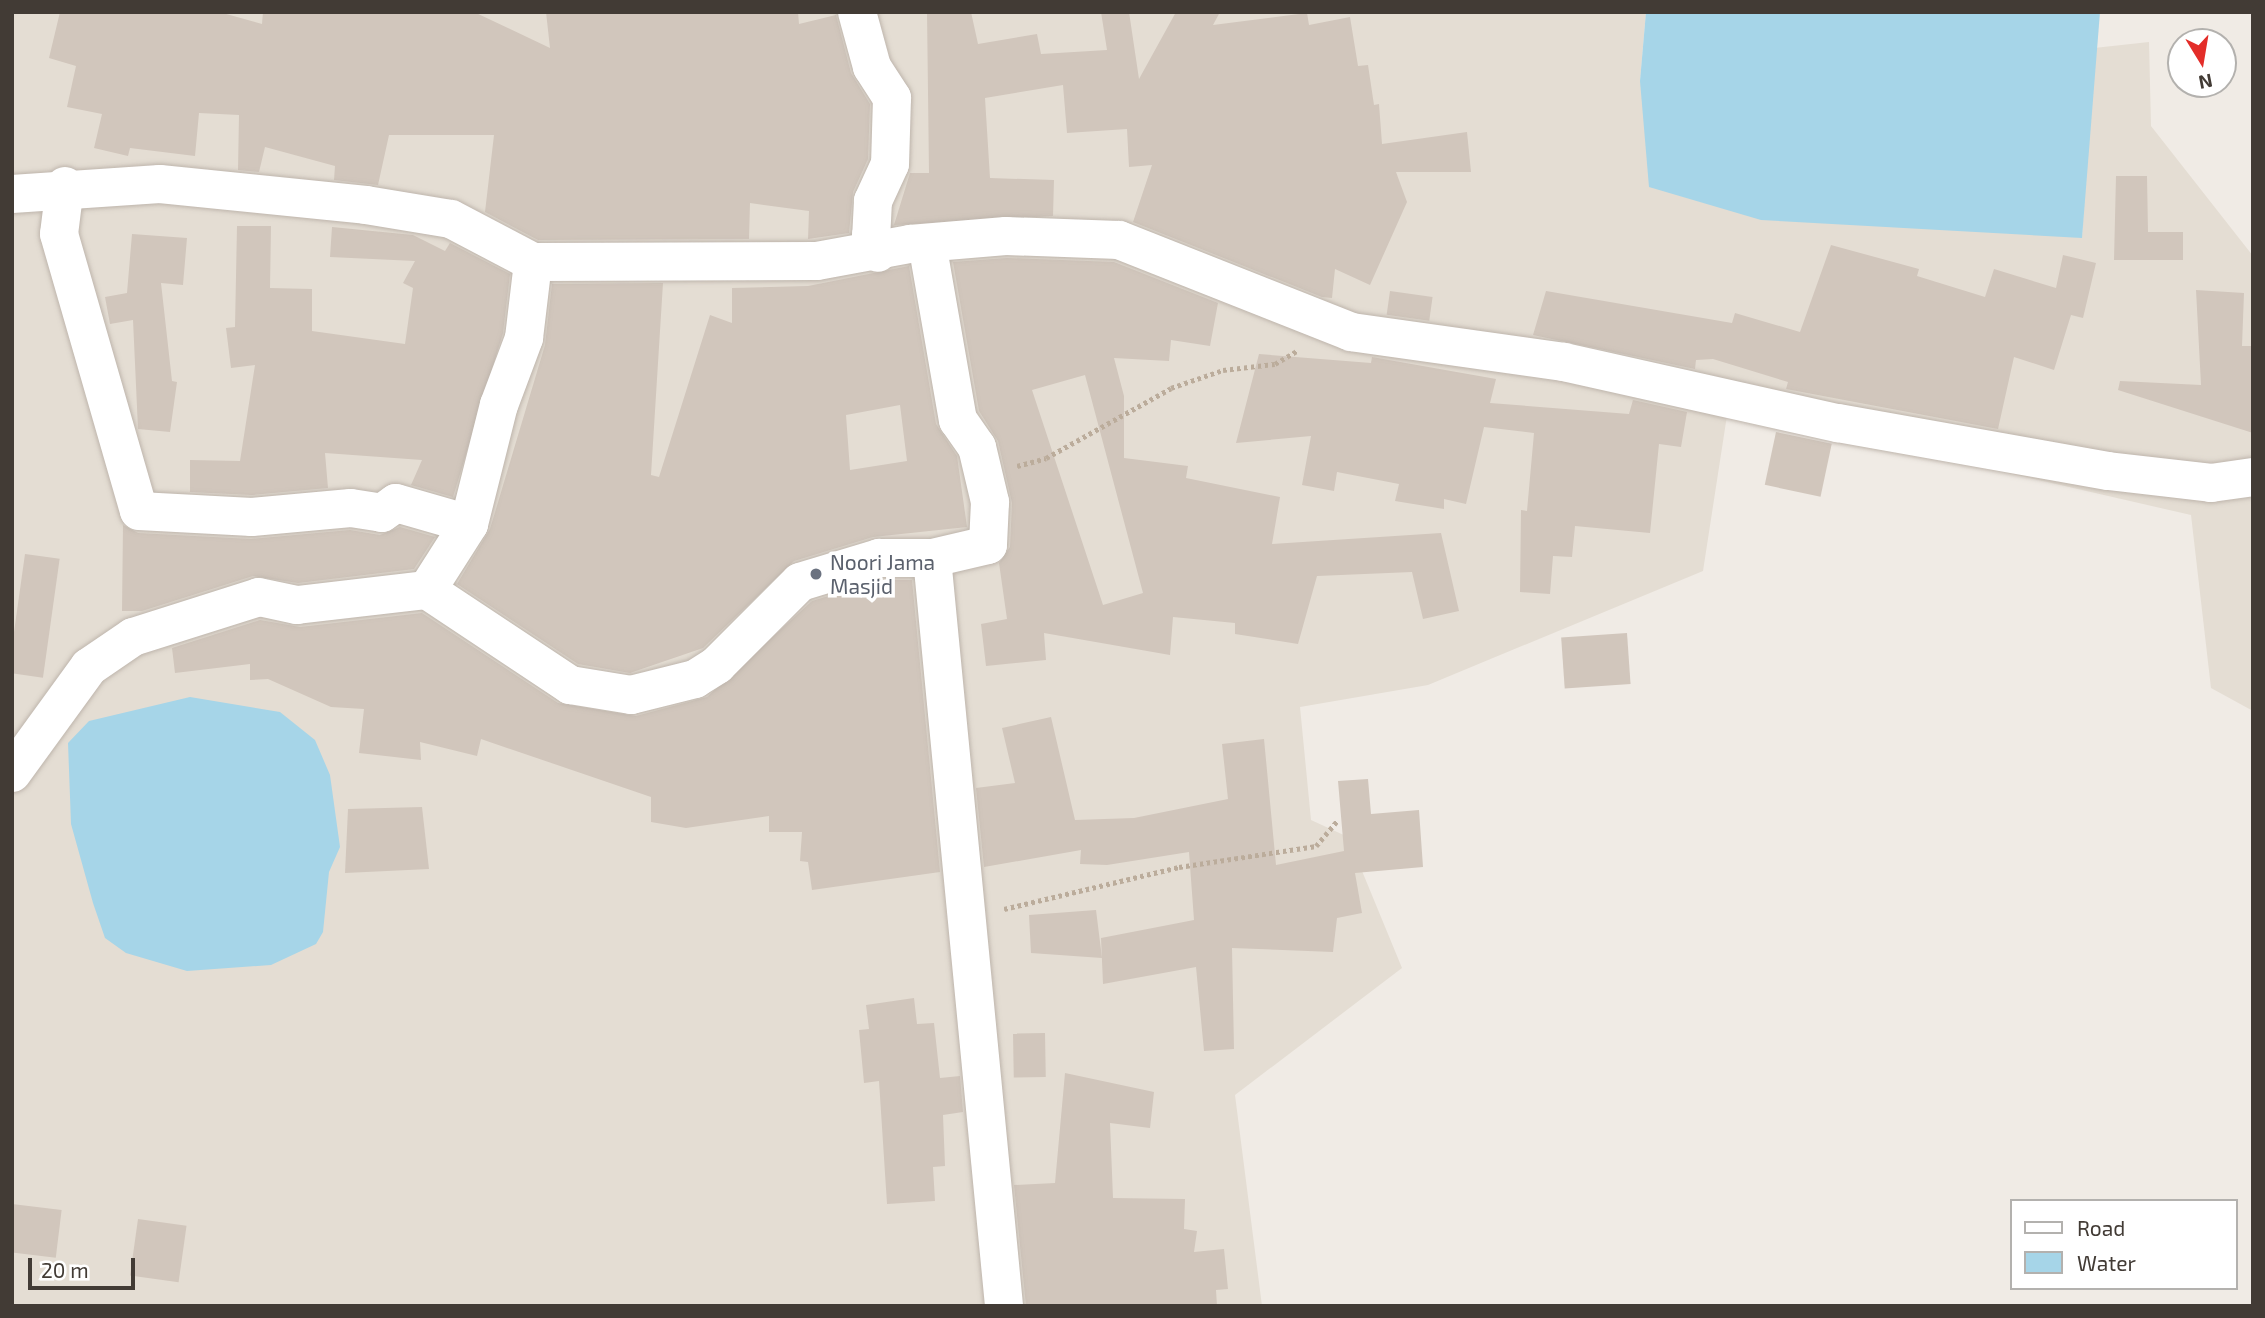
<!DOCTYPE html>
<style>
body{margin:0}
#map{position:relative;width:2265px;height:1318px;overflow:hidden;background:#f0ebe5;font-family:"Exo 2",sans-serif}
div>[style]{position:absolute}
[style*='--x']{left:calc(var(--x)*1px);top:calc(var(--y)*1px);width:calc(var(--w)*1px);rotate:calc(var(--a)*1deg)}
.residential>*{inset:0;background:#e4ddd3}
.water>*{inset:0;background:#a6d5e8}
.building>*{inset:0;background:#d1c6bc;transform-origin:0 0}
.path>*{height:4.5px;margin-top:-2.25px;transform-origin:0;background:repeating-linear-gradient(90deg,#bbac9b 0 3.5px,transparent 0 7px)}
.roads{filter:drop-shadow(0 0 2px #beb5ac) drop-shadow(0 0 2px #beb5ac)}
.minor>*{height:38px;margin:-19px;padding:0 19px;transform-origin:19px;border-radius:19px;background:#fff}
.dots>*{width:19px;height:19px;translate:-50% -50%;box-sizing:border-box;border:4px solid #fff;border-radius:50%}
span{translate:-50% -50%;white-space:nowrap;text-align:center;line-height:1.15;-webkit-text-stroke:7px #fff;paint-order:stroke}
.worship-label{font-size:21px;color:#5b616d}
.left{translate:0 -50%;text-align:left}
.frame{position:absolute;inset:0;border:14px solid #423b35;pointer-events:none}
.legend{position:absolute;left:2010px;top:1199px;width:228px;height:91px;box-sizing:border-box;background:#fff;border:2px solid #b3b1ae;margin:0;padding:9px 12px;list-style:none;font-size:21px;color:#423b35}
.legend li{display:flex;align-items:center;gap:14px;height:35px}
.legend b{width:35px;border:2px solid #b3b1ae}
.north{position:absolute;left:2167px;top:28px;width:70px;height:70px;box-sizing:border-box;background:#fff;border:2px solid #b3b1ae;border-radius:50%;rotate:169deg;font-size:19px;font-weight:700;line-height:28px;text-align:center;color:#423b35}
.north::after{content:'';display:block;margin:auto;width:24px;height:32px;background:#e32d29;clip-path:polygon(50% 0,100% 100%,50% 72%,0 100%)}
.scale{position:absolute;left:28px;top:1258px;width:107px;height:32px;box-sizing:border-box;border:4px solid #423b35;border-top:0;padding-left:9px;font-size:21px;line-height:24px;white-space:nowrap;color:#423b35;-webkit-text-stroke:5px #fff;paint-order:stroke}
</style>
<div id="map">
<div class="residential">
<div style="clip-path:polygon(12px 12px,1646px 12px,1640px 81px,2082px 237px,2094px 48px,2149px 42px,2151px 126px,2253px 256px,2253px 711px,2211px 688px,2191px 515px,1728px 409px,1703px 571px,1428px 685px,1300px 707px,1311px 820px,1348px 837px,1402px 968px,1235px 1095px,1262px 1306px,12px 1306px)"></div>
</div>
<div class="water">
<div style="clip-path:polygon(1646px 12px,2100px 12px,2082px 238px,1761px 220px,1649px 187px,1640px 81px)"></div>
<div style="clip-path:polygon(190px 697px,280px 712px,315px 740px,330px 775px,340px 847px,329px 872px,323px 932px,316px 944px,271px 965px,187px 971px,126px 953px,105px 938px,93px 903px,71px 824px,68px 743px,89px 721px)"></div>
</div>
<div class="building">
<div style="clip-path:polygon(60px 12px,219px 12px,262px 24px,263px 12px,474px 12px,550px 48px,546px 12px,798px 12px,799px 24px,836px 15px,851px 73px,870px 104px,868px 159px,853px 192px,849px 233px,808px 239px,809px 211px,750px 203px,749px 239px,538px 240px,485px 212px,494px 135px,389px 135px,378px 185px,334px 180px,335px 166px,265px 147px,259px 172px,238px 170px,239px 115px,199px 113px,195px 156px,130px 148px,128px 156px,94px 148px,102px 114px,67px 107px,76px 66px,49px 58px)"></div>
<div style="clip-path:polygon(927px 12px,971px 12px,978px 44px,1037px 34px,1041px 54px,1107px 50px,1101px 12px,1129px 12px,1139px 79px,1176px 12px,1220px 12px,1213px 25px,1307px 13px,1309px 25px,1350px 17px,1358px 66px,1368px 65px,1374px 105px,1379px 104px,1382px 144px,1467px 132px,1471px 172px,1396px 172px,1407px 202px,1370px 285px,1335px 269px,1332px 298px,1322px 297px,1133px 222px,1152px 165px,1129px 167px,1127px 129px,1067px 133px,1063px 85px,985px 98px,990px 178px,1054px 180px,1053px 216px,894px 225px,910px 173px,929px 173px)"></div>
<div style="clip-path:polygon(2116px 176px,2147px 176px,2148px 232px,2183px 232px,2183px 260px,2114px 260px)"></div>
<div style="clip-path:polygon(237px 226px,271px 226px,270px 288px,312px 289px,312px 331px,405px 344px,413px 288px,403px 283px,415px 261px,330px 257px,332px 227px,413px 235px,445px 251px,450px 243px,510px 274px,503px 333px,453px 497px,411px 485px,422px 460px,325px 453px,328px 488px,252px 495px,190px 492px,190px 460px,240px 461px,255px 365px,231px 368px,226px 328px,235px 327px)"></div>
<div style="clip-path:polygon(132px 234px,187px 238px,183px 285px,161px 283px,172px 381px,177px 382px,170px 432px,138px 429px,133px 320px,110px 324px,105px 297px,127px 293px)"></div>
<div style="clip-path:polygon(1831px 245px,1919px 269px,1917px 276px,1985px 297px,1994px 269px,2056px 288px,2063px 255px,2096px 263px,2083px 318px,2071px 315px,2054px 370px,2014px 357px,1998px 429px,1786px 389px,1788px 382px,1713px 359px,1696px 360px,1695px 369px,1533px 335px,1546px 291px,1732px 323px,1735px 313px,1800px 332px)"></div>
<div style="clip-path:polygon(evenodd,1007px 258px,1114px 262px,1218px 303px,1210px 346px,1171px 340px,1169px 361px,1114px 358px,1124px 396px,1124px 458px,1188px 466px,1186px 478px,1280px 497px,1272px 544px,1441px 533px,1459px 611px,1423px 619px,1412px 572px,1317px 576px,1298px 644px,1235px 634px,1235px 623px,1173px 617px,1170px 655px,1044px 633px,1046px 660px,986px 666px,981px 624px,1007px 619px,999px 563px,1010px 547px,1012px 503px,998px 441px,979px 411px,953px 262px,1007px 258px,1085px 375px,1143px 593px,1103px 605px,1032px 390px,1085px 375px)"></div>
<div style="clip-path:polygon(evenodd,909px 266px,936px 424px,957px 456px,967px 527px,873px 537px,794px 561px,703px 648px,630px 673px,578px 664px,457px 584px,490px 529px,545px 345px,552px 284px,663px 283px,651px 475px,659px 477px,710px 315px,732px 323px,732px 288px,808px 286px,909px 266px,900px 405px,907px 461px,850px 470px,846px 415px,900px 405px)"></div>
<div style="clip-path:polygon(2196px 290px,2244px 293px,2242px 346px,2253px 346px,2253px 433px,2118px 390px,2120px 381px,2201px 385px)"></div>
<div style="left:1390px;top:291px;width:43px;height:24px;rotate:8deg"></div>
<div style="clip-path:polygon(1259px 354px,1371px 363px,1372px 357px,1496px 379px,1490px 403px,1629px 414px,1633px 400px,1687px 412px,1681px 447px,1659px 444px,1650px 533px,1575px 526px,1572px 557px,1553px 556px,1550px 594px,1520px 592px,1521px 510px,1527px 511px,1534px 433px,1484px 427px,1466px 504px,1444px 499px,1444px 509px,1395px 501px,1399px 484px,1337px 472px,1334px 491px,1302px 485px,1311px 436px,1236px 443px)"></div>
<div style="left:1776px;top:432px;width:57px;height:54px;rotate:12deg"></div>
<div style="clip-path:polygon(123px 525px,138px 533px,251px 539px,350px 530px,380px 535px,400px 527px,435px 537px,414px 569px,298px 583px,253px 576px,142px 611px,122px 611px)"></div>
<div style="left:25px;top:554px;width:35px;height:120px;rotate:8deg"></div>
<div style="clip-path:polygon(882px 580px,912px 580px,940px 872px,812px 890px,808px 862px,800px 861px,802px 832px,769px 832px,769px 816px,686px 828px,651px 822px,651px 797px,481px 739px,477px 756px,420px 742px,421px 760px,359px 753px,364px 709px,331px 707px,268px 679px,250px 680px,250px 664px,175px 673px,172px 648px,260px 620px,300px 627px,422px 613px,558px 703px,636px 716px,707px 697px,812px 601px)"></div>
<div style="left:1627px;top:633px;width:51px;height:66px;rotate:86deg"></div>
<div style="clip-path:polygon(1051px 717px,1075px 820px,1134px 818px,1228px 799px,1222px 744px,1264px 739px,1276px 865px,1344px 851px,1338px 781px,1368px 779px,1371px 814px,1419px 810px,1423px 867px,1355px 873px,1362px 913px,1337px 918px,1333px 952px,1232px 948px,1234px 1049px,1204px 1051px,1196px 967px,1103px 984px,1101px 938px,1194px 920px,1189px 852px,1107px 865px,1080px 864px,1081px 850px,984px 867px,976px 788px,1015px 783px,1002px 728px)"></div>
<div style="clip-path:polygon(422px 807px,429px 869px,345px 873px,348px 809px)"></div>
<div style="clip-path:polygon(1096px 910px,1102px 958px,1031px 953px,1029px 915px)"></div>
<div style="clip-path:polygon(914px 998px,917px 1024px,934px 1023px,940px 1078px,960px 1076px,963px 1112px,943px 1115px,945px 1166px,933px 1167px,935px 1201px,887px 1204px,879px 1081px,864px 1083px,859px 1030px,869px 1029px,866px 1005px)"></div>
<div style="left:1045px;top:1033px;width:44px;height:32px;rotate:89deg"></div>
<div style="clip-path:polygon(1065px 1073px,1154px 1092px,1150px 1128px,1110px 1123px,1113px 1198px,1185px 1199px,1184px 1229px,1197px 1231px,1194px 1252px,1224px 1249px,1228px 1289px,1216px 1290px,1217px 1306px,1026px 1306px,1014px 1185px,1055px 1183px)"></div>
<div style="left:12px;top:1204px;width:50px;height:48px;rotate:7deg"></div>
<div style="left:138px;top:1219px;width:49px;height:57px;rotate:8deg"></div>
</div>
<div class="path">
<div style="--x:1017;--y:466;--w:30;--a:-15"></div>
<div style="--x:1046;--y:458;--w:143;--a:-29.2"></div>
<div style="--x:1171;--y:388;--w:55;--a:-19.1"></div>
<div style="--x:1223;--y:370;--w:52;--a:-6.6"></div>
<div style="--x:1275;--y:364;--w:26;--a:-31"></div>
<div style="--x:1004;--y:909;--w:180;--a:-13.5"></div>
<div style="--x:1179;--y:867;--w:139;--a:-8.7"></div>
<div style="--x:1316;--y:846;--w:34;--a:-50"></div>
</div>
<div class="roads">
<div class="minor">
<div style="--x:857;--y:12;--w:57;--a:74.7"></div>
<div style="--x:872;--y:67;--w:37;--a:57"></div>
<div style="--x:892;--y:98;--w:66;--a:91.7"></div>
<div style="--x:890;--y:164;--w:41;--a:114.7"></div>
<div style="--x:873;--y:201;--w:34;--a:93"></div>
<div style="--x:871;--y:235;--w:19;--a:69"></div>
<div style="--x:65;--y:186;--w:48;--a:97.1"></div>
<div style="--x:59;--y:234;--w:288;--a:73.9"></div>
<div style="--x:139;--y:511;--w:113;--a:3"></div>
<div style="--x:252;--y:517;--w:99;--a:-5.2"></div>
<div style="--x:351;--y:508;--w:31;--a:9"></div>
<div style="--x:382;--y:513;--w:17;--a:-36"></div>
<div style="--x:396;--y:503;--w:76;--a:16"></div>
<div style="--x:12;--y:194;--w:148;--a:-3.9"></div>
<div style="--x:160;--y:184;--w:207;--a:5.8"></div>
<div style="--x:366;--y:205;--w:86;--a:9.4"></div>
<div style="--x:451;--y:219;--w:93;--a:27.7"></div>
<div style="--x:533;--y:262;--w:284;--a:-0.2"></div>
<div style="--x:817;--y:261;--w:95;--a:-10.4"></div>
<div style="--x:910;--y:244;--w:96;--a:-4.8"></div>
<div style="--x:1006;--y:236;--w:113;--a:2"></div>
<div style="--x:1119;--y:240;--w:250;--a:21.6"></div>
<div style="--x:1351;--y:332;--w:215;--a:8"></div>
<div style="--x:1564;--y:362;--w:281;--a:12.6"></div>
<div style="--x:1838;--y:423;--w:274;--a:10.1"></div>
<div style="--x:2108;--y:471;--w:104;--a:6.6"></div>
<div style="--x:2211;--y:483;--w:42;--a:-8.1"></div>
<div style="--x:927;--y:243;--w:180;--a:80.1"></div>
<div style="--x:958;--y:420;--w:33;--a:55"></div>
<div style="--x:977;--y:447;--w:57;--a:76.7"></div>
<div style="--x:990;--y:502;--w:43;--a:92.7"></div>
<div style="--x:988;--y:545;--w:57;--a:166.9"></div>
<div style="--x:932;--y:558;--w:751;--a:84.5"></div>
<div style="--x:427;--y:590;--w:172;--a:33.6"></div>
<div style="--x:570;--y:685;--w:62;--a:9.3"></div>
<div style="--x:631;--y:695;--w:66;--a:-14"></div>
<div style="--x:695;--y:679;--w:26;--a:-32"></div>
<div style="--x:717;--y:665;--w:117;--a:-45"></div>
<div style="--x:800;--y:582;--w:83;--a:-16.9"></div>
<div style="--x:879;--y:558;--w:53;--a:0"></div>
<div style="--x:12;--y:773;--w:131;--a:-54"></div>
<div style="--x:89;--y:667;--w:53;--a:-34.3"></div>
<div style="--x:133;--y:637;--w:132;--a:-17.6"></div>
<div style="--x:259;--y:597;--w:39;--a:12"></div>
<div style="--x:297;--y:605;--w:131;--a:-6.6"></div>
<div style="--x:427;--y:590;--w:78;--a:-57.5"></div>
<div style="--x:469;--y:524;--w:123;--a:-75.9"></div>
<div style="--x:499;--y:405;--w:72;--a:-69.5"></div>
<div style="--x:524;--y:338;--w:77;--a:-83.2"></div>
</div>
</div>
<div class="dots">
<div style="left:816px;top:574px;background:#6b7280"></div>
</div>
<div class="worship-label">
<span class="left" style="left:830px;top:574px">Noori Jama<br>Masjid</span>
</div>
<div class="frame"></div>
<ul class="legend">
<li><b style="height:9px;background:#fff"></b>Road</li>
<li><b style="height:19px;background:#a6d5e8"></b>Water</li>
</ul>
<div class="north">N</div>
<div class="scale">20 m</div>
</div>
